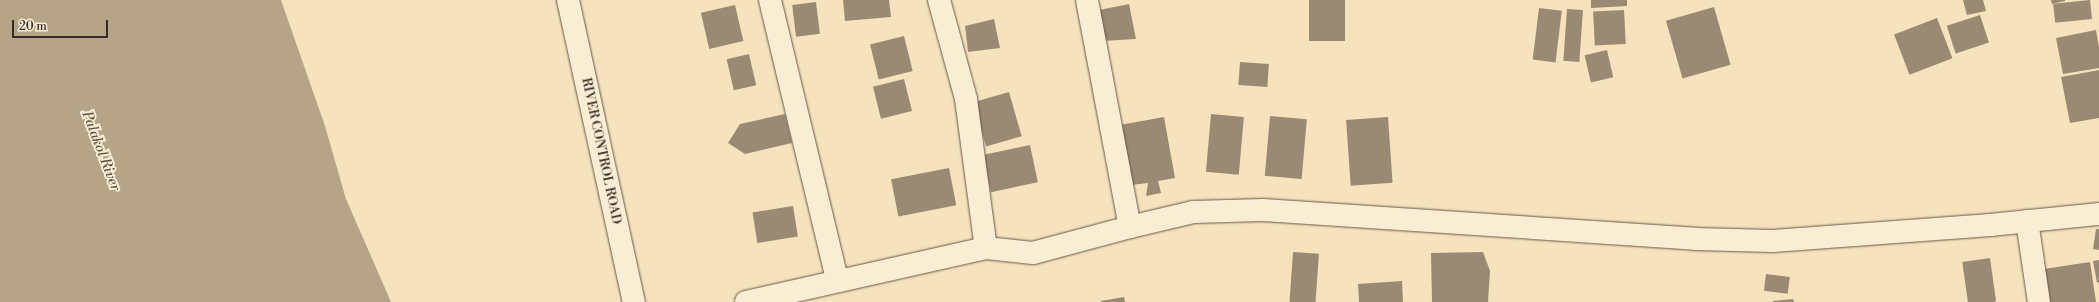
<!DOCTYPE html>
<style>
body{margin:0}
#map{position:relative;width:2099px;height:302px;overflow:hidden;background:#f6e3bd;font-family:"Libre Bodoni",serif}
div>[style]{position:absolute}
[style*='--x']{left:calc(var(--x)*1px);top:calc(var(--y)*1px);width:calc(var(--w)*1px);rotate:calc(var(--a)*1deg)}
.water>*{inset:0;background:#b5a488}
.building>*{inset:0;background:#9b8a73;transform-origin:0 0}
.roads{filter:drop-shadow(0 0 1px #685849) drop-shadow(0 0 1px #685849)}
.minor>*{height:22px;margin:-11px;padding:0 11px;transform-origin:11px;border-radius:11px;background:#f9edd4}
span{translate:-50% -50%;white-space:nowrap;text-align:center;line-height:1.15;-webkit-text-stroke:4px #f9edd4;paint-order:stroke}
.street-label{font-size:13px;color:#382922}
.water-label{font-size:14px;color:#5e4e41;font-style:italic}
.scale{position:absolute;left:12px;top:20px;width:96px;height:18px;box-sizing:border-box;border:2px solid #382922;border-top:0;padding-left:5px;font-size:12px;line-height:14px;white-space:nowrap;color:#382922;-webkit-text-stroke:3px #f9edd4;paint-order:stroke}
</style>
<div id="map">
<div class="water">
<div style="clip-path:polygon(0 0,281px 0,325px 126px,346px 199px,391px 302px,0 302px)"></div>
</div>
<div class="building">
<div style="clip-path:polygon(843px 0,889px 0,891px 17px,845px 21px)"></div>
<div style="left:1309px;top:0;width:36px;height:41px"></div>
<div style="clip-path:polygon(1591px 0,1627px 0,1627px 6px,1591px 8px)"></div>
<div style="clip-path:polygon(1963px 0,1983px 0,1986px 11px,1967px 15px)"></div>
<div style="clip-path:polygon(2051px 0,2065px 0,2065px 1px,2052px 4px)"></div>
<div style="left:2090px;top:0;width:19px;height:37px;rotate:84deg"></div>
<div style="left:816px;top:2px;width:32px;height:24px;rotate:83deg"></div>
<div style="clip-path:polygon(1129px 4px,1136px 39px,1102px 41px,1099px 10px)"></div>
<div style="left:735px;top:5px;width:37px;height:35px;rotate:77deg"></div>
<div style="left:1714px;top:7px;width:60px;height:50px;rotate:74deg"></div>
<div style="left:1539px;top:8px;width:23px;height:52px;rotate:7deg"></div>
<div style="left:1567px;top:9px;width:16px;height:52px;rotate:4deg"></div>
<div style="left:1624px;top:10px;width:34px;height:31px;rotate:87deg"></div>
<div style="left:1980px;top:15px;width:29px;height:35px;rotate:72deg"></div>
<div style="left:1937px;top:18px;width:43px;height:46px;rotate:69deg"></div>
<div style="clip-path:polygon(994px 19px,1000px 48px,968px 52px,965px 26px)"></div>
<div style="clip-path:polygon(2096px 30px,2099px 47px,2099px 68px,2063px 74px,2056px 38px)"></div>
<div style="left:904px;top:36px;width:36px;height:35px;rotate:76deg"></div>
<div style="left:1607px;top:50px;width:28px;height:23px;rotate:77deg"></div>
<div style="left:749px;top:54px;width:32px;height:23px;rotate:77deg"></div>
<div style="left:1240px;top:62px;width:29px;height:23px;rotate:4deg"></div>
<div style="clip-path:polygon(2099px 70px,2099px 118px,2070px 123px,2061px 77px)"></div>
<div style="left:904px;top:79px;width:33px;height:32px;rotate:76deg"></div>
<div style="left:1009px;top:92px;width:46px;height:37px;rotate:74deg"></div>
<div style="clip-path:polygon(785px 114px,792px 143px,745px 154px,728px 143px,740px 124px)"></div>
<div style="left:1211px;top:114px;width:33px;height:58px;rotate:5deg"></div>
<div style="left:1270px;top:116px;width:37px;height:60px;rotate:5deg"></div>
<div style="clip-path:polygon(1164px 117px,1175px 178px,1158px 181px,1161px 193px,1146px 196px,1148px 183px,1131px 185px,1120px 125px)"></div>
<div style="left:1388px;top:117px;width:66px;height:42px;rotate:86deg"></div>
<div style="left:1030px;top:145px;width:38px;height:48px;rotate:78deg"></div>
<div style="left:949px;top:168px;width:38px;height:59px;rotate:79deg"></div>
<div style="left:793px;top:206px;width:31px;height:41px;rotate:81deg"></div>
<div style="clip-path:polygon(2096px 229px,2099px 229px,2099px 250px,2093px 249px)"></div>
<div style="left:1293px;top:252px;width:26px;height:50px;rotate:4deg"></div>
<div style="clip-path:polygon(1483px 252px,1490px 271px,1488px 302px,1432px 302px,1431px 253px)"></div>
<div style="left:1990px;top:258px;width:44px;height:28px;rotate:82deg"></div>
<div style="clip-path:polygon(2099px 260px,2099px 282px,2097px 283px,2093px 261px)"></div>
<div style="clip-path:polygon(2090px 262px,2096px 302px,2049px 302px,2044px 269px)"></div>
<div style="left:1766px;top:274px;width:24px;height:17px;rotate:7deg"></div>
<div style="clip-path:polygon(1402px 281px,1403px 302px,1359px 302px,1358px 284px)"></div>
<div style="clip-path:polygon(1124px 297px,1125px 302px,1101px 302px,1101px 301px)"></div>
<div style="clip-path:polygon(1793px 299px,1794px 302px,1773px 302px,1773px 301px)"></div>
</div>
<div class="roads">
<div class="minor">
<div style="--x:568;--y:0;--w:309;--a:77.7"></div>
<div style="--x:770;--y:0;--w:288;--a:76.5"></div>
<div style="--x:939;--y:0;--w:103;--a:74.7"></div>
<div style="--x:966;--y:99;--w:150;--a:82.4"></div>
<div style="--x:1087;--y:0;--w:231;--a:79.3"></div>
<div style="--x:2027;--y:221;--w:82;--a:81.6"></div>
<div style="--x:746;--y:302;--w:246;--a:-12.7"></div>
<div style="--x:986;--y:248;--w:47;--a:6.1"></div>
<div style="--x:1033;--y:253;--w:100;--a:-15"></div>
<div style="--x:1130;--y:227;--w:65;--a:-13.4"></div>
<div style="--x:1193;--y:212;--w:70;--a:-1.6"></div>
<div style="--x:1263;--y:210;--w:433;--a:3.8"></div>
<div style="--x:1695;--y:239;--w:78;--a:1.5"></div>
<div style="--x:1773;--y:241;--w:218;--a:-4.2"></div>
<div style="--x:1990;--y:225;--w:110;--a:-5.8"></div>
</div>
</div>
<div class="street-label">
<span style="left:601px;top:151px;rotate:78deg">RIVER CONTROL ROAD</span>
</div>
<div class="water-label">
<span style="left:101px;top:151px;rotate:69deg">Palakol River</span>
</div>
<div class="scale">20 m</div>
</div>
